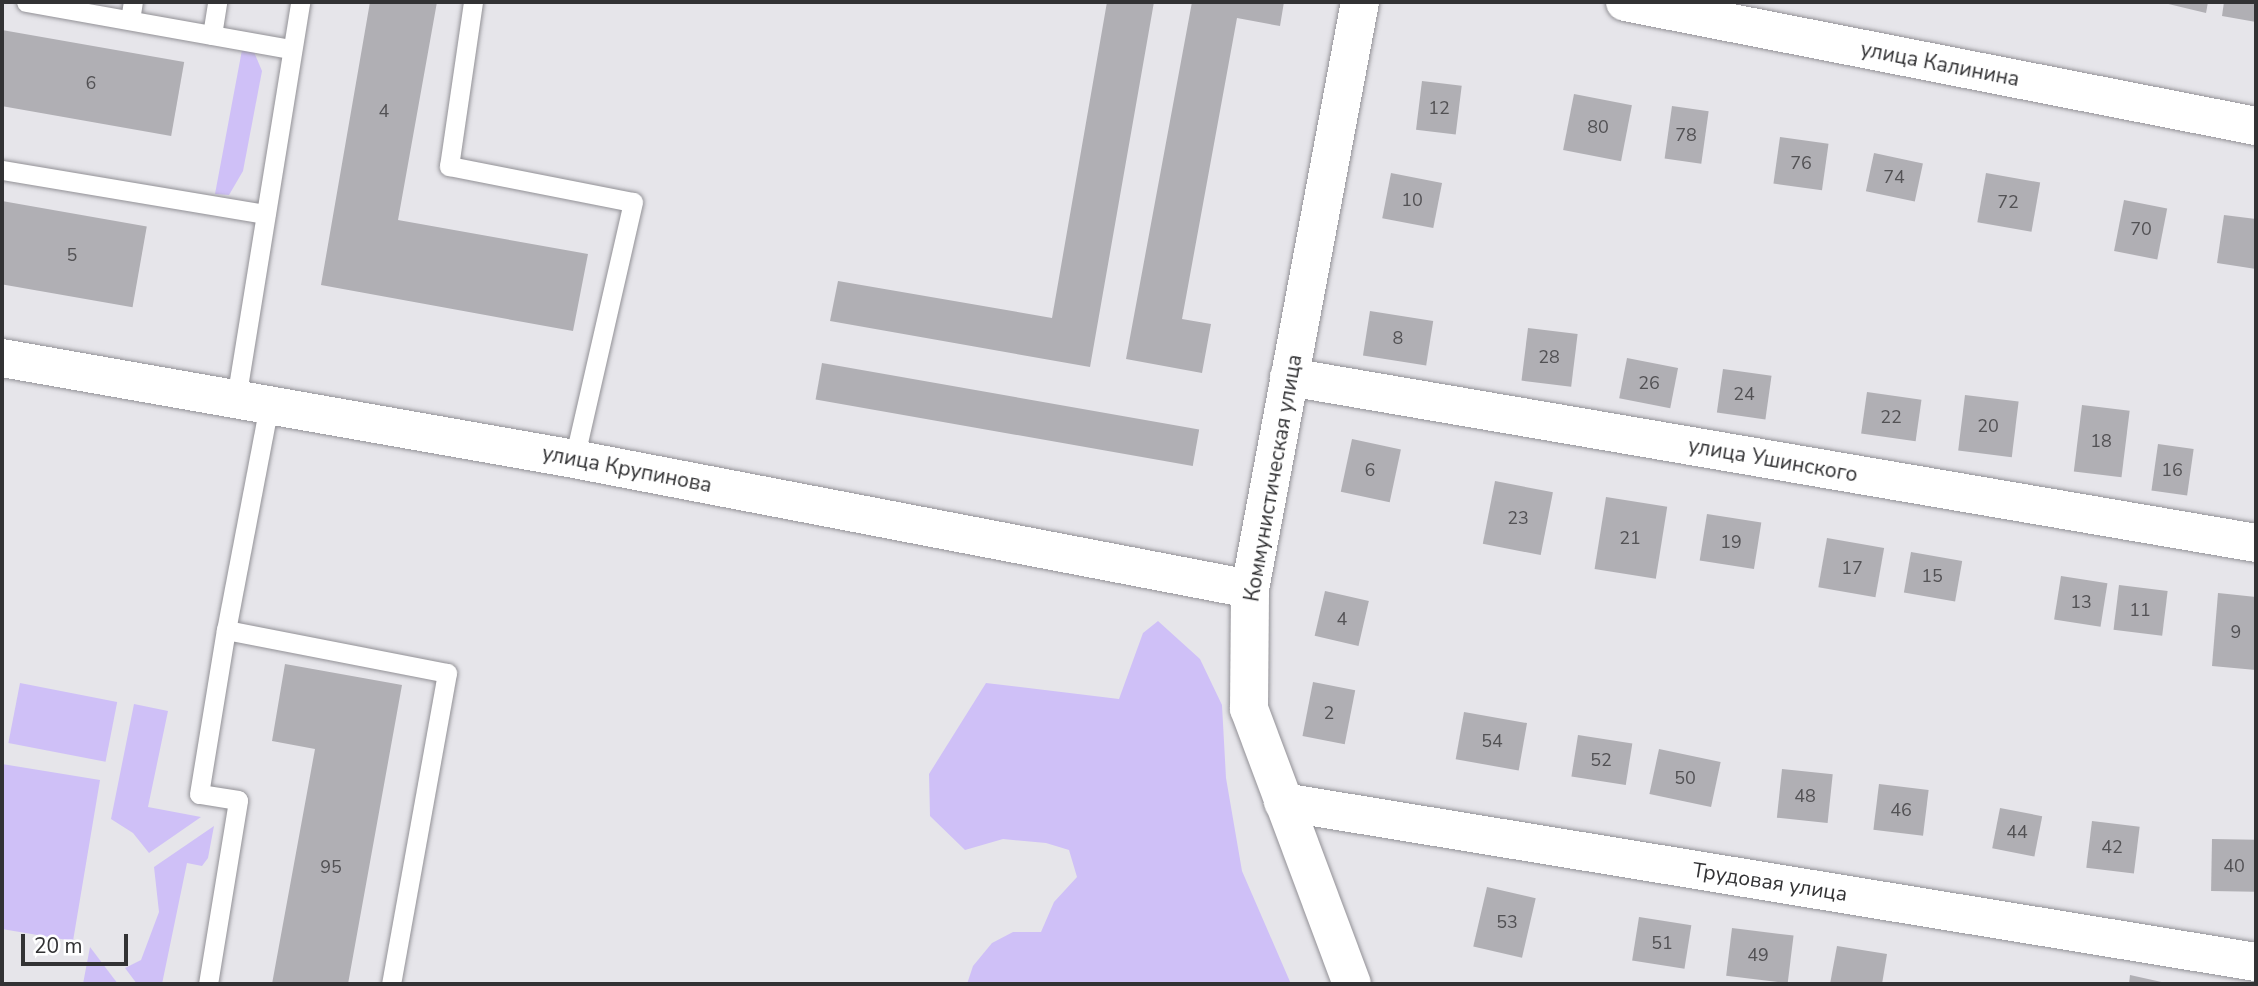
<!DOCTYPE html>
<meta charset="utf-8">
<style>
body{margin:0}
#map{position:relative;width:2258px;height:986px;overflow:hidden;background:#e6e5ea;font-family:"Nunito Sans",sans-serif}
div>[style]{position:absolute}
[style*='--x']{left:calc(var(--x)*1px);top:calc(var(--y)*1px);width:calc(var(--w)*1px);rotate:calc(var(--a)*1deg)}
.green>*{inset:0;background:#cfc0f7;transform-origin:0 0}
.building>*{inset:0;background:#b0afb4;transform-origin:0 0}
.roads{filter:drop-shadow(0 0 2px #929196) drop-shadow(0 0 2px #929196)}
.service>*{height:19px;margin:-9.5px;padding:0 9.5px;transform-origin:9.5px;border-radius:9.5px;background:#fff}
.minor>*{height:38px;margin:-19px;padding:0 19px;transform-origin:19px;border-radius:19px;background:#fff}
span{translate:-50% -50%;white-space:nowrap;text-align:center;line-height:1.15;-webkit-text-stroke:6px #fff;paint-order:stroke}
.number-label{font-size:18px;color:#525154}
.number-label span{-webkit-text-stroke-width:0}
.street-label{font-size:21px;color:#323234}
.frame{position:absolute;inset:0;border:4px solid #323234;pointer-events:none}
.scale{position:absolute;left:21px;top:934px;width:107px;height:32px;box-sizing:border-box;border:4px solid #323234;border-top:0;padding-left:9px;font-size:21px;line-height:24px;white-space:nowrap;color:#323234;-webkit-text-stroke:5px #fff;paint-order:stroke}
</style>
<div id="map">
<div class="green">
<div style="clip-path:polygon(242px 50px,254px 52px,262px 71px,243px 171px,229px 195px,215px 194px)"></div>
<div style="clip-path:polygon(1158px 621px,1200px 659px,1222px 705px,1226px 778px,1242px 871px,1291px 984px,967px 984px,973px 966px,992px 943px,1013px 932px,1041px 932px,1054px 902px,1077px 877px,1069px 850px,1046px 843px,1003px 839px,965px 850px,930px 816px,929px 774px,986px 683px,1119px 699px,1143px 633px)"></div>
<div style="left:20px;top:683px;width:99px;height:61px;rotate:11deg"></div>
<div style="clip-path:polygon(134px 704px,168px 711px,148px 807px,201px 817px,149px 853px,133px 833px,111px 819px)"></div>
<div style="clip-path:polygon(2px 764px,100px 780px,73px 941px,2px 929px)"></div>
<div style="clip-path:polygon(214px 826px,208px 858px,202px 866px,187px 863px,162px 984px,137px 984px,125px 968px,141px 960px,159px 912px,154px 867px)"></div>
<div style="clip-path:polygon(90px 947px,118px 984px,83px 984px)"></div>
</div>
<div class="building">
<div style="clip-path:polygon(370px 2px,437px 2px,398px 220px,588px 254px,573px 331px,321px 285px)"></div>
<div style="clip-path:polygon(1107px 2px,1154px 2px,1090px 367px,830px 321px,838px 281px,1052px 318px)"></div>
<div style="clip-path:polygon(1192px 2px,1284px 2px,1280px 26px,1237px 18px,1182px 319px,1211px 324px,1202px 373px,1126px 359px)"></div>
<div style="clip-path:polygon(2160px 2px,2208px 2px,2206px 13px)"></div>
<div style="clip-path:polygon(2224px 2px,2256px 2px,2256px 22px,2222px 16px)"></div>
<div style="left:2px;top:30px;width:185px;height:75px;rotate:10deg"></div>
<div style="left:1422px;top:81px;width:40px;height:49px;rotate:7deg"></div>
<div style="left:1574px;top:94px;width:59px;height:57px;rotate:11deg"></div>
<div style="left:1672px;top:106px;width:37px;height:53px;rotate:8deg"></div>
<div style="left:1780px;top:137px;width:49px;height:47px;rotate:8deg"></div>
<div style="left:1874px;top:153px;width:50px;height:39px;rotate:12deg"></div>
<div style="left:1391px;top:173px;width:52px;height:46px;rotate:11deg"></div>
<div style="left:1986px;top:173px;width:55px;height:50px;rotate:10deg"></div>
<div style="left:2124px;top:200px;width:44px;height:52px;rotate:11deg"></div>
<div style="left:2px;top:201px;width:147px;height:82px;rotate:10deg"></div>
<div style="clip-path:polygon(2224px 215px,2256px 219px,2256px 269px,2217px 263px)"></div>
<div style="left:1370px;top:311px;width:64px;height:45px;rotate:9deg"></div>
<div style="left:1528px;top:328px;width:50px;height:53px;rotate:7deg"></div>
<div style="left:1627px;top:358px;width:52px;height:41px;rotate:11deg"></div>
<div style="left:822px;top:363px;width:383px;height:37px;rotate:10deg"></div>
<div style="left:1723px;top:369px;width:49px;height:44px;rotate:8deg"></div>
<div style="left:1867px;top:392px;width:55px;height:42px;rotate:8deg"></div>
<div style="left:1965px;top:395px;width:54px;height:56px;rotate:7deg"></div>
<div style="left:2082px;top:405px;width:48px;height:67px;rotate:7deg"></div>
<div style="left:1352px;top:439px;width:50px;height:54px;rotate:12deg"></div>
<div style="left:2158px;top:444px;width:36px;height:47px;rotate:8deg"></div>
<div style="left:1495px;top:481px;width:59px;height:64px;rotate:11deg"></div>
<div style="left:1606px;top:497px;width:62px;height:73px;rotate:9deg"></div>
<div style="left:1707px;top:514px;width:55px;height:47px;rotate:9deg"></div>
<div style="left:1827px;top:538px;width:58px;height:50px;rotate:10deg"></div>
<div style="left:1911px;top:552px;width:52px;height:41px;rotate:10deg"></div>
<div style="left:2061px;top:576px;width:47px;height:44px;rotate:9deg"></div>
<div style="left:2119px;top:585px;width:49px;height:45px;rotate:7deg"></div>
<div style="left:1325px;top:591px;width:45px;height:46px;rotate:13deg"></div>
<div style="clip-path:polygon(2218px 593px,2256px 597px,2256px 670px,2212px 666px)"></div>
<div style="clip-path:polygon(285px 664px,402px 685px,348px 984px,272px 984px,315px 749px,272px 741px)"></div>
<div style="left:1313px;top:682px;width:43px;height:55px;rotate:11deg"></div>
<div style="left:1464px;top:712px;width:64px;height:48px;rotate:10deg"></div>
<div style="left:1578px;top:735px;width:55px;height:42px;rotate:9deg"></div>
<div style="left:1659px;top:749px;width:63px;height:46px;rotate:12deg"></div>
<div style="left:1782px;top:769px;width:51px;height:49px;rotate:6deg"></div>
<div style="left:1879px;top:784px;width:50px;height:46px;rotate:7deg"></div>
<div style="left:2000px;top:808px;width:43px;height:41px;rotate:11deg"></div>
<div style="left:2092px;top:821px;width:48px;height:47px;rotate:7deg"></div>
<div style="left:2212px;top:839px;width:44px;height:52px;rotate:1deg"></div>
<div style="left:1487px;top:887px;width:50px;height:61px;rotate:13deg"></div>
<div style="left:1639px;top:917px;width:53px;height:44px;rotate:9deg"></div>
<div style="left:1732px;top:928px;width:62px;height:48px;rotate:7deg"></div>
<div style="clip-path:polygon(1837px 946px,1887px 954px,1882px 984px,1830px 984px)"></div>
<div style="clip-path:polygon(2130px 975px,2166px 983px,2166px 984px,2129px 984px)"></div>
</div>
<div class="roads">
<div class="service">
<div style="--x:26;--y:2;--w:269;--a:10.1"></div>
<div style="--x:473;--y:2;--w:166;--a:98.3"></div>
<div style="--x:449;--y:166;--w:187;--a:11.1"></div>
<div style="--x:633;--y:202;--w:264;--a:102.9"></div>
<div style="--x:130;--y:20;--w:18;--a:-81"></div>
<div style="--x:212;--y:35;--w:33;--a:-81"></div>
<div style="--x:2;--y:170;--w:267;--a:9.5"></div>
<div style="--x:236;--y:399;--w:402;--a:-80.8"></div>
<div style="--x:269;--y:405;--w:229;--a:100.8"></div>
<div style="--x:226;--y:630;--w:225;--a:11"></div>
<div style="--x:447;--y:673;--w:316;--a:100.2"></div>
<div style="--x:208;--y:984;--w:186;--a:-80.7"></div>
<div style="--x:238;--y:800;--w:39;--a:-171"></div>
<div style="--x:199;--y:794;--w:166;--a:-80.7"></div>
</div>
<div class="minor">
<div style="--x:1625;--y:2;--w:643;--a:11.12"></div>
<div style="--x:2;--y:358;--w:581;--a:10.01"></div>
<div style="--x:574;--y:459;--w:688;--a:10.89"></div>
<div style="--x:1289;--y:377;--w:981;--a:9.74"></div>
<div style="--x:1283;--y:802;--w:986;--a:9.34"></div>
<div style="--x:1352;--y:984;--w:294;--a:-110.5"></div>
<div style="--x:1249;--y:709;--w:120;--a:-89.5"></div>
<div style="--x:1250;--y:589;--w:597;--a:-79.39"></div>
</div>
</div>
<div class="number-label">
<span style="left:91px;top:83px">6</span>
<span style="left:1439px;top:108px">12</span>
<span style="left:384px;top:111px">4</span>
<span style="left:1598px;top:127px">80</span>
<span style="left:1686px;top:135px">78</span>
<span style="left:1801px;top:163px">76</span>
<span style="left:1894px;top:177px">74</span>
<span style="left:1412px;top:200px">10</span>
<span style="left:2008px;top:202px">72</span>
<span style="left:2141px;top:229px">70</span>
<span style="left:72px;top:255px">5</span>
<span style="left:1398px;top:338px">8</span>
<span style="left:1549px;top:357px">28</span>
<span style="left:1649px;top:383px">26</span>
<span style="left:1744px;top:394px">24</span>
<span style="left:1891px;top:417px">22</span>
<span style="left:1988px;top:426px">20</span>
<span style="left:2101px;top:441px">18</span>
<span style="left:1370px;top:470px">6</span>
<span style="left:2172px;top:470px">16</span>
<span style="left:1518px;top:518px">23</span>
<span style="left:1630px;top:538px">21</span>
<span style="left:1731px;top:542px">19</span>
<span style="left:1852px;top:568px">17</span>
<span style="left:1932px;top:576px">15</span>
<span style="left:2081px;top:602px">13</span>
<span style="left:2140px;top:610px">11</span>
<span style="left:1342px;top:619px">4</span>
<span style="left:2236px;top:632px">9</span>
<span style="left:1329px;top:713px">2</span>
<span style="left:1492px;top:741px">54</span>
<span style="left:1601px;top:760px">52</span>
<span style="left:1685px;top:778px">50</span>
<span style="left:1805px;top:796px">48</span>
<span style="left:1901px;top:810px">46</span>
<span style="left:2017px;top:832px">44</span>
<span style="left:2112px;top:847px">42</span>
<span style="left:2234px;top:866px">40</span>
<span style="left:331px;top:867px">95</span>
<span style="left:1507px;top:922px">53</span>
<span style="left:1662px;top:943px">51</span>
<span style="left:1758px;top:955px">49</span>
</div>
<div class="street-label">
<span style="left:1940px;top:64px;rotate:11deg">улица Калинина</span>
<span style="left:1773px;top:460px;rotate:10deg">улица Ушинского</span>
<span style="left:627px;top:469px;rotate:11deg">улица Крупинова</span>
<span style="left:1273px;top:478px;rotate:-80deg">Коммунистическая улица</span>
<span style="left:1770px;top:882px;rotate:9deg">Трудовая улица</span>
</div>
<div class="frame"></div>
<div class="scale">20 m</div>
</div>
